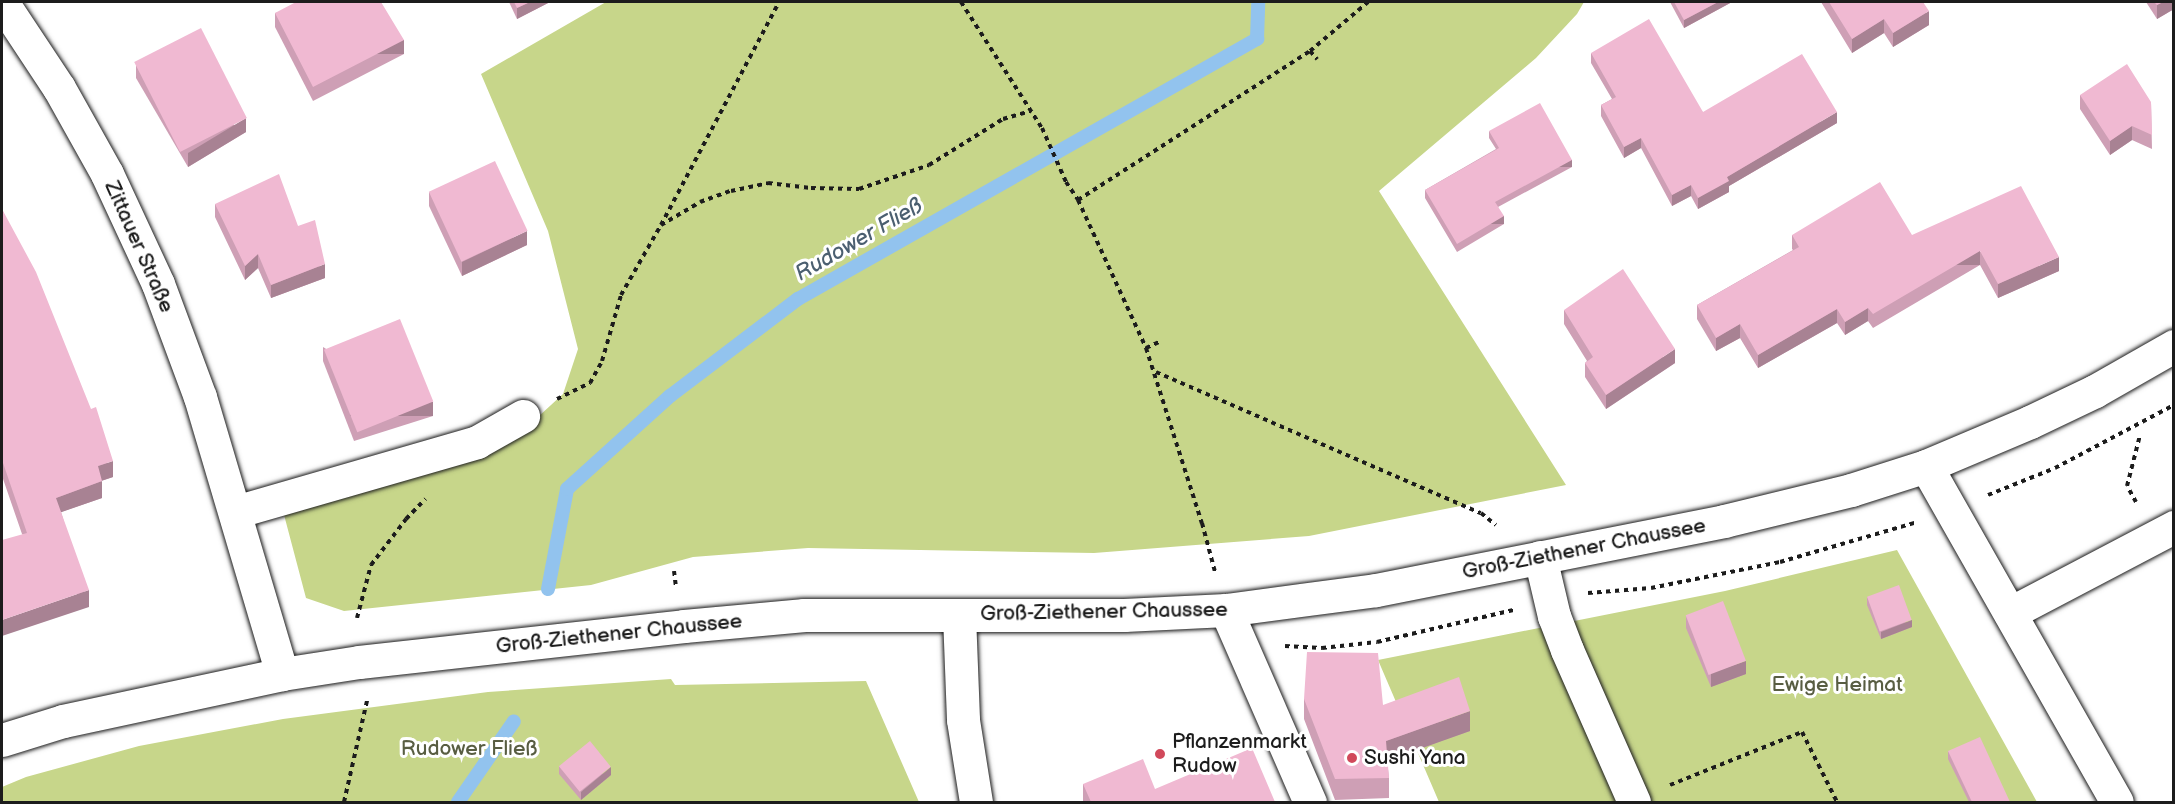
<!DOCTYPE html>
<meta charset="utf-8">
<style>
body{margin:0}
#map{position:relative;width:2175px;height:804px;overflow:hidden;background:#fff;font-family:"Balsamiq Sans",sans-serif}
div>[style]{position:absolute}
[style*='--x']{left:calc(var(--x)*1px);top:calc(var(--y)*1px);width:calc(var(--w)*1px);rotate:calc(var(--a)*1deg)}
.green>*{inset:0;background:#c7d68a}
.stream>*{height:14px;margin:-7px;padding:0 7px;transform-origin:7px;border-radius:7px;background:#92c3ee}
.path>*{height:4px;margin-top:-2px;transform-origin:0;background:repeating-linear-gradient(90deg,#1c1c1c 0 4.5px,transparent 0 9px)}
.roads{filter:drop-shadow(0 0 2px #1c1c1c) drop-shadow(0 0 2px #1c1c1c)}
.minor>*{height:33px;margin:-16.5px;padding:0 16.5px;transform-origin:16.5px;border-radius:16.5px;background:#fff}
.wall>*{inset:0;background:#ce9fb5}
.shaded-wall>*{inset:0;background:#a88293;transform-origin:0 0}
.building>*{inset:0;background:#f0b9d2;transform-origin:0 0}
.dots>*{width:16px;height:16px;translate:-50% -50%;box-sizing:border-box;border:3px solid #fff;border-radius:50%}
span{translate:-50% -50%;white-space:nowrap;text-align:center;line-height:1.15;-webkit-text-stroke:6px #fff;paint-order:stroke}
.street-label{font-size:21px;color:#1c1c1c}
.park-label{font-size:21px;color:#585d42}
.poi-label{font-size:21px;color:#1c1c1c}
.left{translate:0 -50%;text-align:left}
.water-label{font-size:22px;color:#4b5f70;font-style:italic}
.frame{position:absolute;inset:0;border:3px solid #1c1c1c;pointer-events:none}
</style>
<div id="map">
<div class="green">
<div style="clip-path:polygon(606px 2px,1584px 2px,1577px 14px,1536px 58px,1379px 191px,1566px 485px,1309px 536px,1094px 553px,808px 548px,693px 557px,591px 585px,344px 611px,306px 598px,283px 511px,539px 416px,563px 394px,578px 349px,548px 231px,481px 74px)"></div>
<div style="clip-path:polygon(1897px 550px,2037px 802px,1439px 802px,1378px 660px,1725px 591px)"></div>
<div style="clip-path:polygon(671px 679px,675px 685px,866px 681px,919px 802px,2px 802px,2px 787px,26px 777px,139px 746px,283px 719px,488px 692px)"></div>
</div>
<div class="stream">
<div style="--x:548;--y:589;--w:102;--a:-79.2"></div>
<div style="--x:567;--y:489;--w:139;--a:-42.1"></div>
<div style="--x:670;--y:396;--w:161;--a:-37.2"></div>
<div style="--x:798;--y:299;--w:528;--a:-29.53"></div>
<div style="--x:1257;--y:39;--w:37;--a:-88"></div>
<div style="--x:458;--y:802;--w:98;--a:-55.3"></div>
</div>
<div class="path">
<div style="--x:961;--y:2;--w:150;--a:57.3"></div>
<div style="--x:1042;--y:128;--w:59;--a:66"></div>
<div style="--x:1066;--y:182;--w:22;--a:56"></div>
<div style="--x:1078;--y:200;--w:163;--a:65.3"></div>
<div style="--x:1146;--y:348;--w:184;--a:72.3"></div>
<div style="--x:1202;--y:523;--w:51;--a:75.1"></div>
<div style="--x:1310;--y:51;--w:11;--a:49"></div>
<div style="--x:1078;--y:200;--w:276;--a:-32.7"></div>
<div style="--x:1310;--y:51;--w:76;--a:-40.2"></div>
<div style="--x:661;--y:225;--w:45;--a:-30.5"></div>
<div style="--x:700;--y:202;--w:33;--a:-20"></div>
<div style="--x:731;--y:191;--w:38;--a:-12"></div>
<div style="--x:768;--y:183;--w:43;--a:6.6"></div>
<div style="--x:811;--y:188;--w:48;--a:1.2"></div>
<div style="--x:859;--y:189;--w:74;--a:-18.9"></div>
<div style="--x:929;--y:165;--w:87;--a:-31.9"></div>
<div style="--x:1003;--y:119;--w:29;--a:-16"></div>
<div style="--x:1146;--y:348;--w:17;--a:-25"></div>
<div style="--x:1156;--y:372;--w:354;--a:23.5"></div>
<div style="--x:1481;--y:513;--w:19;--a:39"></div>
<div style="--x:557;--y:399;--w:37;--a:-26"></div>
<div style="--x:590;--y:383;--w:25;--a:-61"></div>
<div style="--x:602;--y:361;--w:69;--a:-73.9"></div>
<div style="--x:621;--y:295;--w:81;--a:-60.3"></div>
<div style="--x:661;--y:225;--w:252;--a:-62.1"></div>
<div style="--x:1988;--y:495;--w:72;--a:-21.9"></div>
<div style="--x:2055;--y:468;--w:135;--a:-27.9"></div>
<div style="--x:2136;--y:502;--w:18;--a:-119"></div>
<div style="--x:2127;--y:486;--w:53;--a:-75.7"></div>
<div style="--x:674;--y:571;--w:17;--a:83"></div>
<div style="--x:1588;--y:593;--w:63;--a:-4.5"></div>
<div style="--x:1651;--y:588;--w:132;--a:-11.4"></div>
<div style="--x:1780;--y:562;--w:140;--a:-16.2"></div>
<div style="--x:357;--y:618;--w:55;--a:-75.2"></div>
<div style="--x:371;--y:565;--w:58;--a:-52.7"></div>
<div style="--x:406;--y:519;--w:28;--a:-46"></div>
<div style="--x:1285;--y:646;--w:37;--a:3"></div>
<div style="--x:1322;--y:648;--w:55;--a:-6.2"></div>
<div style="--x:1377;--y:642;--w:140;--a:-13.2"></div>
<div style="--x:1670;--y:785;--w:142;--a:-21.9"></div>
<div style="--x:1802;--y:732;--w:78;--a:63.4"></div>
<div style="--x:344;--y:802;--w:104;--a:-77.2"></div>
</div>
<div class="roads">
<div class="minor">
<div style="--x:2;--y:2;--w:103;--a:56.5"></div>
<div style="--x:59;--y:88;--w:98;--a:60.8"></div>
<div style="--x:107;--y:174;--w:121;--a:65.1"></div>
<div style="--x:158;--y:284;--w:121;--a:69.6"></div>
<div style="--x:200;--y:397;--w:289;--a:73.5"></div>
<div style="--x:1926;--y:466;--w:386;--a:60.4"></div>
<div style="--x:235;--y:512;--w:252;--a:-16.1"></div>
<div style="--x:477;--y:442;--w:53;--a:-29.5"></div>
<div style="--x:1540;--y:557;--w:61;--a:76.7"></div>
<div style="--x:1554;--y:616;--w:36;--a:69"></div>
<div style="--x:1567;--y:650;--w:166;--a:66.2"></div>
<div style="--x:1226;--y:610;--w:210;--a:66.4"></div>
<div style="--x:2010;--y:613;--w:185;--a:-27.7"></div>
<div style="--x:959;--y:615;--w:105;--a:87.8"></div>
<div style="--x:963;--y:720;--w:83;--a:81"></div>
<div style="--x:2;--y:740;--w:64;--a:-17.3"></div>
<div style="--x:63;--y:721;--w:224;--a:-12.1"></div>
<div style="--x:282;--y:674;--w:78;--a:-8.9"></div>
<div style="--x:359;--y:662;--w:327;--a:-6.3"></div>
<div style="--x:684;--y:626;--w:121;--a:-5.2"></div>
<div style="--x:804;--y:615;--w:320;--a:0"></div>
<div style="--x:1124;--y:615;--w:102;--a:-2.8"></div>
<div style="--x:1226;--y:610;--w:151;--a:-7.6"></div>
<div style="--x:1376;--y:590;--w:355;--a:-11.2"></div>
<div style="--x:1724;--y:521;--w:131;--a:-13.7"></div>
<div style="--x:1851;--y:490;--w:79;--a:-17.7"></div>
<div style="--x:1926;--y:466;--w:113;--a:-22.9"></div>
<div style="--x:2030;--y:422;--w:72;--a:-25.5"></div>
<div style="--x:2095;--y:391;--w:91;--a:-29.7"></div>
</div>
</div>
<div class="wall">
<div style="clip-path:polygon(509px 2px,550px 2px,517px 19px)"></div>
<div style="clip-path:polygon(1670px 2px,1732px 2px,1684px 28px)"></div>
<div style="clip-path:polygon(1821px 2px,1923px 2px,1929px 25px,1893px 47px,1884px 33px,1852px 53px)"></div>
<div style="clip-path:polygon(2146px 2px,2174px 2px,2174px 9px,2157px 19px)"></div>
<div style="clip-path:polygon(335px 3px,404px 54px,313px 101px,275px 27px,275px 13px)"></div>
<div style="clip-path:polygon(1591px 53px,1703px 112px,1837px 123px,1729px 186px,1729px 192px,1698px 209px,1691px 196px,1672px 206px,1641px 148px,1624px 158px,1601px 116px,1601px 105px,1612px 99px,1591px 63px)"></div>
<div style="clip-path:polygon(136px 65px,246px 132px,188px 167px,136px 78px)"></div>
<div style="clip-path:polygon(2080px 95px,2151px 102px,2152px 149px,2132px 140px,2110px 155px,2080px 109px)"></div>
<div style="clip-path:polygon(1489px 131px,1572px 167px,1498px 207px,1504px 224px,1457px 252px,1425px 198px,1425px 190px,1496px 149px,1489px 138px)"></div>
<div style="clip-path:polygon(429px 192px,527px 245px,462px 276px,429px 206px)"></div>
<div style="clip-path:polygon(215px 204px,298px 226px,325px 278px,271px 298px,258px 268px,245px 280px,215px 217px)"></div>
<div style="clip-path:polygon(2px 209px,113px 477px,101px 481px,102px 498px,61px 512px,89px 607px,22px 534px,2px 476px)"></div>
<div style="clip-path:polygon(1792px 235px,1912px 235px,2059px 271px,1998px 298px,1980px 265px,1873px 328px,1868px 321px,1845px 335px,1837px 323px,1758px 368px,1740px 338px,1716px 351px,1697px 319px,1697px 305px,1793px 250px,1792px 249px)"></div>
<div style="clip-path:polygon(1564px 310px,1675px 363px,1606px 409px,1585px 377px,1585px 363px,1587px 361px,1564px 324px)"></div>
<div style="clip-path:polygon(323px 347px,433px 416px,354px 441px,323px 361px)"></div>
<div style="clip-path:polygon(1867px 597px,1912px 627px,1881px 639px,1867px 605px)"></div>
<div style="clip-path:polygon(1686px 615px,1746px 674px,1711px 687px,1686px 628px)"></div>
<div style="clip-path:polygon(1304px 699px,1383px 705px,1470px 731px,1387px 760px,1389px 778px,1389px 798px,1335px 800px,1304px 719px)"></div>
<div style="clip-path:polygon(1948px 751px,2010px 802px,1969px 802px,1948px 759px)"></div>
<div style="clip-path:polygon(559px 766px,611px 775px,581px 800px,559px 774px)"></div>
<div style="clip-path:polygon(1083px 784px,1155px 789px,1275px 802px,1083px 802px)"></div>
</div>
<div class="shaded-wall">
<div style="clip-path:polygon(530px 2px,550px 2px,517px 19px,517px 8px)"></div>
<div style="clip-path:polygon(1718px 2px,1732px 2px,1684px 28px,1684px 20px)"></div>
<div style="clip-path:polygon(2163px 2px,2174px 2px,2174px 9px,2157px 19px,2157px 5px)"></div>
<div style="clip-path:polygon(1929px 11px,1929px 25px,1893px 47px,1893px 33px)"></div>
<div style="clip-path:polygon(1884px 19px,1884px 33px,1852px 53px,1852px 39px)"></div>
<div style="left:404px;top:40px;width:14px;height:102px;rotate:90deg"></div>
<div style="clip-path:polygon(1837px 112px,1837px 123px,1729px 186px,1729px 192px,1698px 209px,1698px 198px,1727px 177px)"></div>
<div style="clip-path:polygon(246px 118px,246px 132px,188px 167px,188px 153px)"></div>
<div style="clip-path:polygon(2132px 126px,2132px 140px,2110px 155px,2110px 141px)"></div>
<div style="clip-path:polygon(1641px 138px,1641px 148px,1624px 158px,1624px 147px)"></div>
<div style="left:1572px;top:160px;width:7px;height:88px;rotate:90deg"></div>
<div style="clip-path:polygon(1691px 185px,1691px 196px,1672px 206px,1672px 195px)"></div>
<div style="left:1504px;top:216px;width:8px;height:55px;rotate:90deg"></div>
<div style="clip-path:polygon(527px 231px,527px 245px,462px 276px,462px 262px)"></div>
<div style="left:1980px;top:251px;width:14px;height:124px;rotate:90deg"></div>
<div style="clip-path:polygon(258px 254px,258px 268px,245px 280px,245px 266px)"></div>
<div style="clip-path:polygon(2059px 257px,2059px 271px,1998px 298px,1998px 284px)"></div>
<div style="clip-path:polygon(325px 264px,325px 278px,271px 298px,271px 285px)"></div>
<div style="clip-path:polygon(1868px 308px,1868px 321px,1845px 335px,1845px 322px)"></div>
<div style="clip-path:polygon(1837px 309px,1837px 323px,1758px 368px,1758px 355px)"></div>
<div style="clip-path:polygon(1740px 324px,1740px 338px,1716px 351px,1716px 338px)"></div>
<div style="clip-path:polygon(1675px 349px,1675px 363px,1606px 409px,1606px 395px)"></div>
<div style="left:433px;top:402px;width:14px;height:83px;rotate:90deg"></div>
<div style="clip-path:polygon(113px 461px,113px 477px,98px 482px,98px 466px)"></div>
<div style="clip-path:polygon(102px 481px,102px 498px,56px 514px,56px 498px)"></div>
<div style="clip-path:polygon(89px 590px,89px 607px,2px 636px,2px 620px)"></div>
<div style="clip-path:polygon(1912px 620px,1912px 627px,1881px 639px,1881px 632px)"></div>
<div style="clip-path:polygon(1746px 661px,1746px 674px,1711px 687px,1711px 673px)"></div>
<div style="clip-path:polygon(1470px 711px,1470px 731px,1386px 761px,1386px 741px)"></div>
<div style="clip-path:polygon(611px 767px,611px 775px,581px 800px,581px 792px)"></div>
</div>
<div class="building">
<div style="clip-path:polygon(296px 2px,334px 2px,335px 3px,337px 2px,381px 2px,404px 40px,313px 87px,275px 13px)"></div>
<div style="clip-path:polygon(514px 2px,530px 2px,517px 8px)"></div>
<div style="clip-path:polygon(1674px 2px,1718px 2px,1684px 20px)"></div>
<div style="clip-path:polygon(1829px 2px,1923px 2px,1929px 11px,1893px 33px,1884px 19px,1852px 39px)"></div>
<div style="clip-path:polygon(2154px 2px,2163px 2px,2157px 5px)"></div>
<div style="clip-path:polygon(1649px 19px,1703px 112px,1802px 54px,1837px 112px,1727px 177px,1729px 181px,1698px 198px,1691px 185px,1672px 195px,1641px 138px,1624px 147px,1601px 105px,1616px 97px,1591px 53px)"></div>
<div style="left:201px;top:28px;width:101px;height:75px;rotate:63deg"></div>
<div style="clip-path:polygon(2127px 64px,2151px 102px,2152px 135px,2132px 126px,2110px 141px,2080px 95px)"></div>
<div style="clip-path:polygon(1540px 103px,1572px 160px,1495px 202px,1504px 216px,1457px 244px,1425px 190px,1499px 148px,1489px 131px)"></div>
<div style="left:495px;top:161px;width:77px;height:73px;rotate:65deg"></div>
<div style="clip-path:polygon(279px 174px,298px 226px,315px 220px,325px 264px,271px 285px,258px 254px,245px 266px,215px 204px)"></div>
<div style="clip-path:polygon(1880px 182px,1912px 235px,2021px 186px,2059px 257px,1998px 284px,1980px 251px,1873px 314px,1868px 308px,1845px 322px,1837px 309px,1758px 355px,1740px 324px,1716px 338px,1697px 305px,1799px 247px,1792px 235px)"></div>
<div style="clip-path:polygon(2px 209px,36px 272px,91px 409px,96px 407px,113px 461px,98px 466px,102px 481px,56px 498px,89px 590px,2px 620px,2px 540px,27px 533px,2px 460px)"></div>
<div style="clip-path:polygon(1623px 269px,1675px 349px,1606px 395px,1585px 363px,1593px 357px,1564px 310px)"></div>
<div style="left:400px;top:319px;width:89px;height:82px;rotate:68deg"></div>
<div style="left:1899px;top:585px;width:37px;height:34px;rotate:70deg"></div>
<div style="left:1723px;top:601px;width:64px;height:40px;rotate:69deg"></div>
<div style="clip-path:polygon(1307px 652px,1378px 653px,1383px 705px,1459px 677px,1470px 711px,1386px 741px,1389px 778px,1335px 779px,1304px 699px)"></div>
<div style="clip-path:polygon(1980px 737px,2010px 802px,1972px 802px,1948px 751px)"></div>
<div style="left:590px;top:741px;width:33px;height:40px;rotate:51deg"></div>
<div style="clip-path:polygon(1252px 748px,1275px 802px,1091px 802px,1083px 784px,1143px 759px,1155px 789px)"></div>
</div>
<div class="dots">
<div style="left:1160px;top:754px;background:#d1495b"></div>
<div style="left:1352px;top:758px;background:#d1495b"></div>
</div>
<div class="street-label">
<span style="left:139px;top:247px;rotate:66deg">Zittauer Straße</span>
<span style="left:1584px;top:549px;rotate:-11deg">Groß-Ziethener Chaussee</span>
<span style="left:1104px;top:612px;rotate:-1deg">Groß-Ziethener Chaussee</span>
<span style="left:619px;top:634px;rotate:-6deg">Groß-Ziethener Chaussee</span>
</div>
<div class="park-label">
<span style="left:1837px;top:685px">Ewige Heimat</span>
<span style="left:469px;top:749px">Rudower Fließ</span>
</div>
<div class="poi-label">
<span class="left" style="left:1172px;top:754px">Pflanzenmarkt<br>Rudow</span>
<span class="left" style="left:1364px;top:758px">Sushi Yana</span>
</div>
<div class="water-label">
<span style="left:859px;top:240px;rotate:-30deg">Rudower Fließ</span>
</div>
<div class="frame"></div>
</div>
